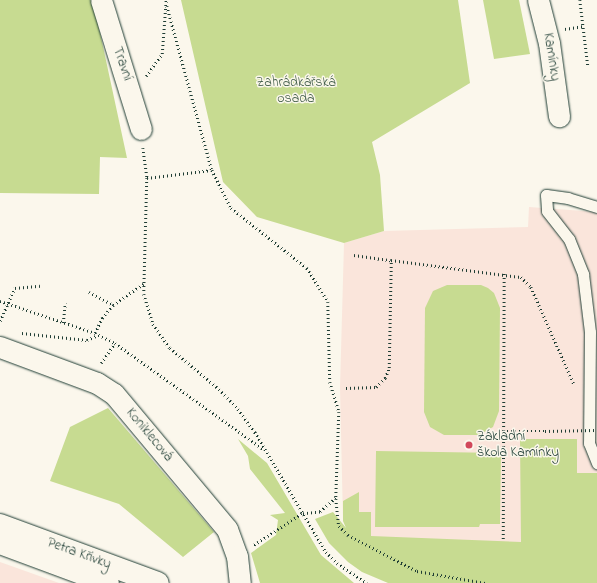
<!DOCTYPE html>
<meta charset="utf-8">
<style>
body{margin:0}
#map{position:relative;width:597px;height:583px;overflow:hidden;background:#fbf7ec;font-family:"Indie Flower",sans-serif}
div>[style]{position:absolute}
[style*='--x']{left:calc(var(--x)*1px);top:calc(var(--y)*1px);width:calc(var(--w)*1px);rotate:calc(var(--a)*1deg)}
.built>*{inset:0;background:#fae5db}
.green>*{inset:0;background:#c7db91}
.path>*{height:2.5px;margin-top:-1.25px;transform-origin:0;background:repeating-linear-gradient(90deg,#1f3d34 0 1px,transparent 0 4px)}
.roads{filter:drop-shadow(0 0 1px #1f3d34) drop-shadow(0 0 1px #1f3d34)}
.lane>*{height:11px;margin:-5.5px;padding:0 5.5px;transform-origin:5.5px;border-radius:5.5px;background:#fbf7ec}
.street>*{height:21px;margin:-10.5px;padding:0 10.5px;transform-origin:10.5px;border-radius:10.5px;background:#fbf7ec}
.secondary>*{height:22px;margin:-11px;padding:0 11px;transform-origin:11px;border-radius:11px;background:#fbf7ec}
.path-bridge>*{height:2.5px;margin-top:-1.25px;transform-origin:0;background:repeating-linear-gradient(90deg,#1f3d34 0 1px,transparent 0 4px)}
.dots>*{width:11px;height:11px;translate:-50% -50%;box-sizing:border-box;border:2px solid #fbf7ec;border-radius:50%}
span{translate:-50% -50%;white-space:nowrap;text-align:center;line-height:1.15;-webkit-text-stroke:3px #fbf7ec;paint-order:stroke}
.street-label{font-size:14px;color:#1f3d34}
.park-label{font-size:14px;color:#415d47}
.poi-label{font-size:14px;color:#1f3d34}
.left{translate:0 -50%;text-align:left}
</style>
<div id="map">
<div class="built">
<div style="clip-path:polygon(529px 207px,597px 212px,597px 583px,419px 568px,343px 521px,340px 388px,344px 243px,384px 231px,528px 227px)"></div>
<div style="clip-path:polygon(0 562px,59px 583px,0 583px)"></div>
</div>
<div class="green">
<div style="clip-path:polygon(0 0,93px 0,127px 158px,100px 157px,99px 194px,0 193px)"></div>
<div style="clip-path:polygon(181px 0,458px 0,470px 83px,372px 142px,380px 175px,384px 231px,344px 243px,257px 217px,223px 182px)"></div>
<div style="clip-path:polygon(483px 0,519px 0,530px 54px,494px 59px)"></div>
<div style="clip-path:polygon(447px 285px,481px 285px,488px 288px,494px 293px,500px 308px,499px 411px,493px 427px,479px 435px,444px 435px,430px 427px,424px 412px,425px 308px,433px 291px)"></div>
<div style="clip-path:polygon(108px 408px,214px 532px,183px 557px,119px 504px,50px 481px,70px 427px)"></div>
<div style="clip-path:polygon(238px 439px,267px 463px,321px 555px,354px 583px,260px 583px,251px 553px,276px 535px,278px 520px,270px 515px,285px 513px,250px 469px,248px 456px)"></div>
<div style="clip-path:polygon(520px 439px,577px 439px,577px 473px,597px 473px,597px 583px,388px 583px,362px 572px,348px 562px,329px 543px,315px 519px,333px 512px,346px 528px,343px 521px,343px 501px,359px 492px,359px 512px,371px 512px,371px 536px,521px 542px)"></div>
<div style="clip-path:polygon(376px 451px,501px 453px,500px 524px,480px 524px,479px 527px,375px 527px)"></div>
</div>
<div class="path">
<div style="--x:580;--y:0;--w:66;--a:83.1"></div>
<div style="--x:167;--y:6;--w:170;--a:74.7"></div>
<div style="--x:212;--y:170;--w:42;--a:63.4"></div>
<div style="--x:231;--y:208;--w:97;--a:38.3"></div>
<div style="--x:307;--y:268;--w:40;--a:58"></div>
<div style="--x:328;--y:302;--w:80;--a:88.6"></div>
<div style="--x:330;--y:382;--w:31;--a:73"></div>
<div style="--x:339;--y:412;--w:86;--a:92"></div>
<div style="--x:336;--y:498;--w:21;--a:139"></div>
<div style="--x:320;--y:512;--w:18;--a:174"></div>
<div style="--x:302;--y:514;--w:59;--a:146.9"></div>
<div style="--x:565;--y:29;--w:19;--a:-9"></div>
<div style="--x:146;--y:76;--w:27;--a:-54"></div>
<div style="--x:162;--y:54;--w:54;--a:-85.8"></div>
<div style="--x:143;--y:148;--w:30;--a:82"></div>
<div style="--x:147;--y:178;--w:116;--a:91.5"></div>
<div style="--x:144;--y:294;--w:31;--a:73"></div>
<div style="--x:153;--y:324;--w:29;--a:55"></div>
<div style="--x:170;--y:348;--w:64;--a:39.9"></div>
<div style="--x:219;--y:389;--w:28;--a:46"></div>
<div style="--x:238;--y:409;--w:29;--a:54"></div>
<div style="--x:255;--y:432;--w:139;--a:59.4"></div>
<div style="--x:326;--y:552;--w:16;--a:45"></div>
<div style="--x:337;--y:563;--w:36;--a:34"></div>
<div style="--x:147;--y:178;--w:65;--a:-7"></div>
<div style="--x:354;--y:255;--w:37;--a:8"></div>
<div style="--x:89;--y:292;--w:27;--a:28"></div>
<div style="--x:0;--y:301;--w:100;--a:18.6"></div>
<div style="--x:95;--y:333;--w:22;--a:27"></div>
<div style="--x:115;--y:343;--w:182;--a:35.6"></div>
<div style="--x:0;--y:321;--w:36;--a:-66"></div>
<div style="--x:15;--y:288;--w:25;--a:-5"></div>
<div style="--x:63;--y:323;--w:20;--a:-84"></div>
<div style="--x:22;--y:333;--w:65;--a:6.1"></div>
<div style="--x:87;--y:340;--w:12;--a:-24"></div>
<div style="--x:95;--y:333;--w:17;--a:-65"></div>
<div style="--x:102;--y:318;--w:17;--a:-50"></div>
<div style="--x:113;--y:305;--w:37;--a:-35"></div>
<div style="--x:101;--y:363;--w:24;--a:-55"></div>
<div style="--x:346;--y:388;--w:30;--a:-2"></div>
<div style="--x:376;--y:387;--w:13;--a:-45"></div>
<div style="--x:385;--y:378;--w:11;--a:-68"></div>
<div style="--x:389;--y:368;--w:108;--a:-88.9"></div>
<div style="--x:391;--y:260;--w:131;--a:7.5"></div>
<div style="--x:521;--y:277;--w:14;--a:45"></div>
<div style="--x:531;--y:287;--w:106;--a:66.1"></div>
<div style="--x:503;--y:431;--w:42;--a:0"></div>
<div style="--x:336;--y:499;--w:27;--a:84"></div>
<div style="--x:339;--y:526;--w:13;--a:45"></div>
<div style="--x:348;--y:535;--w:78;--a:27.6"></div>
<div style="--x:417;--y:571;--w:69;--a:10"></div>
<div style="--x:503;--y:539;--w:266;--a:-89.8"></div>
</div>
<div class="roads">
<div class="lane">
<div style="--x:597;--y:207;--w:30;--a:-163"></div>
<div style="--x:568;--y:198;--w:22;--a:-172"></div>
<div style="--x:546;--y:195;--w:16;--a:86"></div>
<div style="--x:547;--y:211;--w:36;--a:52"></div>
<div style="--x:569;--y:239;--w:38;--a:68"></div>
<div style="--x:583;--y:274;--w:58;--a:83.1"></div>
<div style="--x:590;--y:332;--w:111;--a:90.5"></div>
<div style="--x:589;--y:443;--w:22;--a:68"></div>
</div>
<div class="street">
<div style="--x:101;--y:0;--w:135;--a:72.8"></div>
<div style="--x:538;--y:0;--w:44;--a:75.7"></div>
<div style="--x:549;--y:43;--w:74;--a:82.2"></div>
<div style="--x:0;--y:347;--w:103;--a:20.4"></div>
<div style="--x:97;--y:383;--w:20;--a:33"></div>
<div style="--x:114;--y:394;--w:176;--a:50.1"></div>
<div style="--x:227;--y:529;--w:29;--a:70"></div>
<div style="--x:237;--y:556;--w:27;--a:84"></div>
</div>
<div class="secondary">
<div style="--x:0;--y:525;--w:168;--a:20.2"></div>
<div style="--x:0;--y:543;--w:115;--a:20.3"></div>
</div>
</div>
<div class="path-bridge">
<div style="--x:545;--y:431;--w:51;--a:-1.1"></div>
</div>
<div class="dots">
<div style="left:469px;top:445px;background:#d1495b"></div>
</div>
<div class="street-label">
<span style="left:551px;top:57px;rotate:81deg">Kamínky</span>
<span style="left:122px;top:64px;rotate:71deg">Travní</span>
<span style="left:149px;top:435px;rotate:50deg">Koniklecová</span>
<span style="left:79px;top:554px;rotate:20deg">Petra Křivky</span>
</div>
<div class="park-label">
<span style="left:296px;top:91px">Zahrádkářská<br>osada</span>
</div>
<div class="poi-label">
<span class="left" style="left:477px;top:445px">Základní<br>škola Kamínky</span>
</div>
</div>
